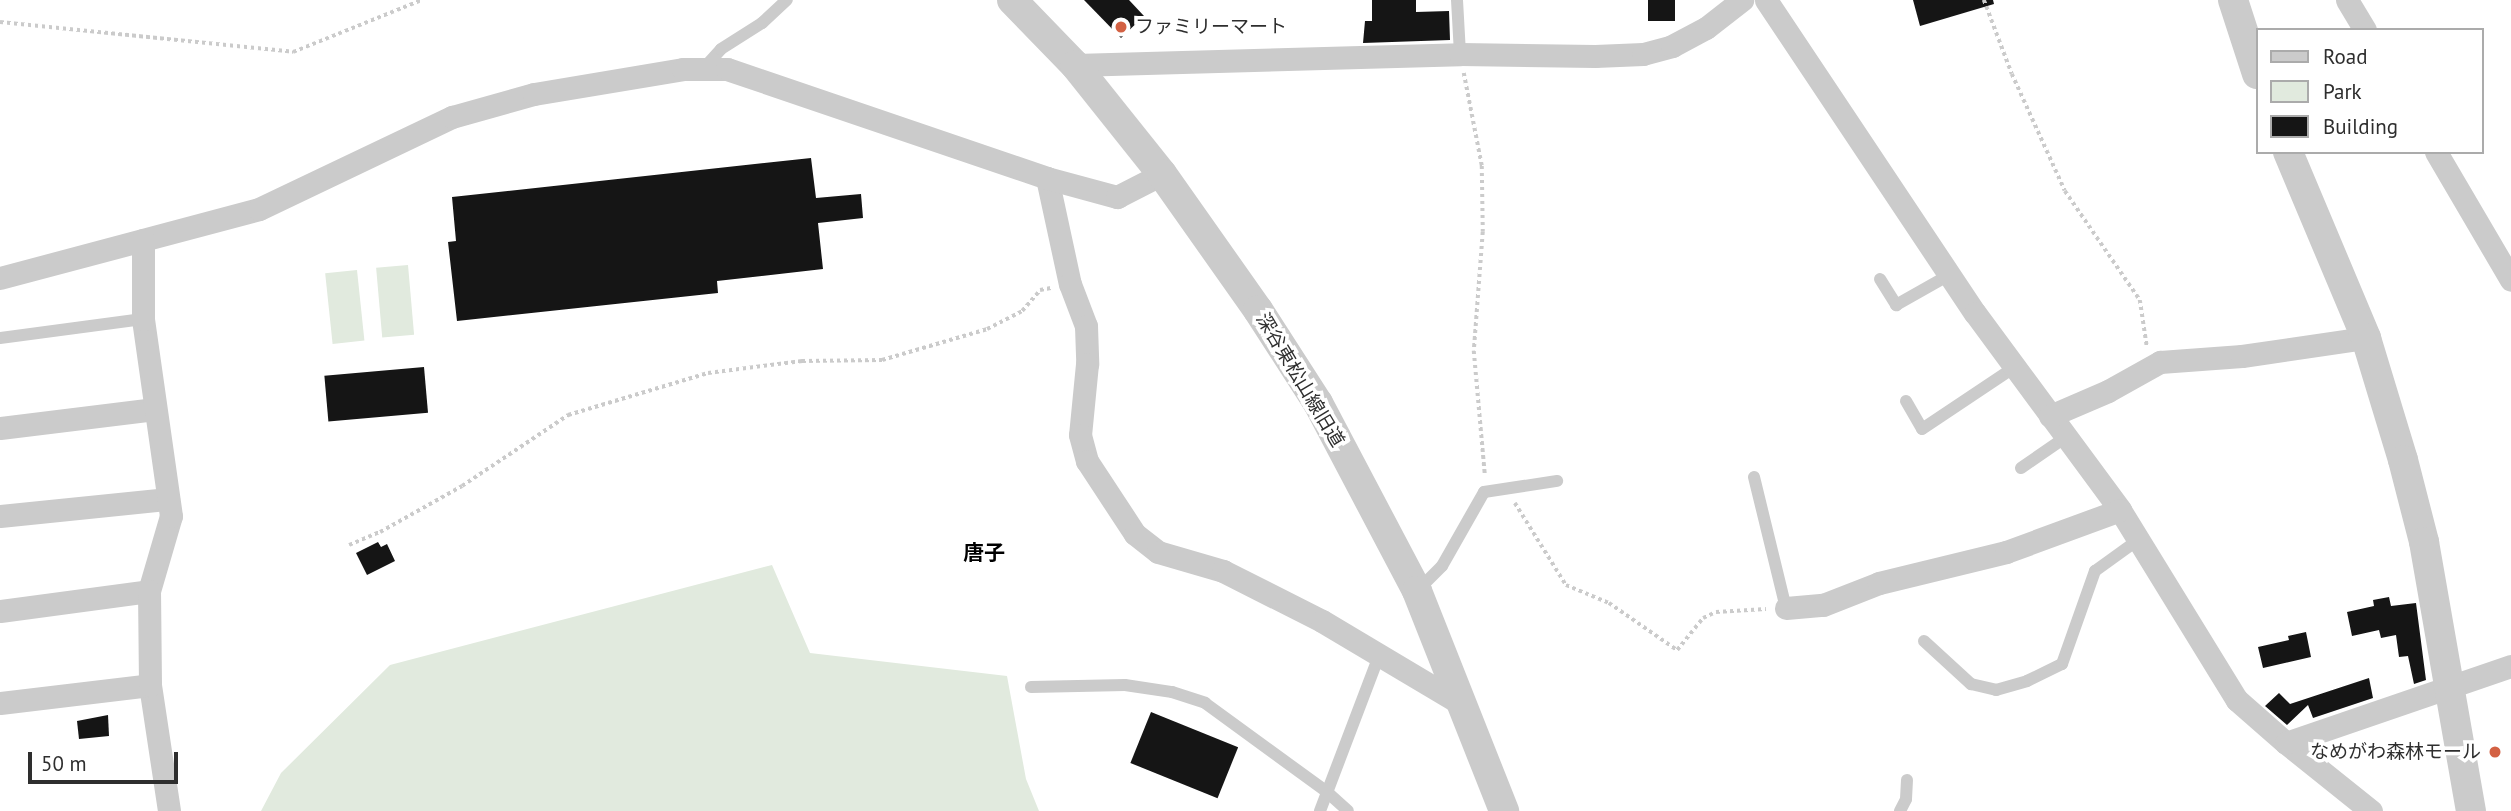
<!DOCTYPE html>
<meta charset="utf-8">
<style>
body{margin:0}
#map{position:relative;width:2511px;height:811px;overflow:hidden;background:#fff;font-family:"PT Sans","Noto Sans JP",sans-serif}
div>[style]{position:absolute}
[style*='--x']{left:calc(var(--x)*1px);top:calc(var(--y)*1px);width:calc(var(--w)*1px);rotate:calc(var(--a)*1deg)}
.green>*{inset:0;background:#e1eade;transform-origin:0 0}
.building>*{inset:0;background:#151515;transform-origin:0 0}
.path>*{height:3.5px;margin-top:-1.75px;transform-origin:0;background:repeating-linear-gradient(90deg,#cbcbcb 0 3.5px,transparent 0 7px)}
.service>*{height:12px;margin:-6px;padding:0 6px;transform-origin:6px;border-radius:6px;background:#cbcbcb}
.minor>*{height:23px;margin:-11.5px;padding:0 11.5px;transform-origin:11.5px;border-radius:11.5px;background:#cbcbcb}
.tertiary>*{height:30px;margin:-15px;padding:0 15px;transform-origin:15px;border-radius:15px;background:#cbcbcb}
.dots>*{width:19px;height:19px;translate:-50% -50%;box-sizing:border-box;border:4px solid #fff;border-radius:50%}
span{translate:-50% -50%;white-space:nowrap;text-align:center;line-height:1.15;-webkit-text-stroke:7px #fff;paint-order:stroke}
.poi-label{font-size:19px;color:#2e2e2e}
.left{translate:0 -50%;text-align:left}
.right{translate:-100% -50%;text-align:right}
.street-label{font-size:19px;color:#2e2e2e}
.neighbourhood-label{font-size:21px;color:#000;font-weight:700}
.legend{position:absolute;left:2256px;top:28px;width:228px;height:126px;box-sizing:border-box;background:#fff;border:2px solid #ababab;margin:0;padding:9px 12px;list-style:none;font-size:21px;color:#2e2e2e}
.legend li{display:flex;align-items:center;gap:14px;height:35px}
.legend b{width:35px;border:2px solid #ababab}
.scale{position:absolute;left:28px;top:752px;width:150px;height:32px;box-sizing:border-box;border:4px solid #2e2e2e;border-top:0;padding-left:9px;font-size:21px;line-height:24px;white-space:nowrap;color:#2e2e2e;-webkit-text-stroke:5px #fff;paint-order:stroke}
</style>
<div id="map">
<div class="green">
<div style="left:408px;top:265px;width:70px;height:32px;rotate:85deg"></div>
<div style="left:357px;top:270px;width:71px;height:32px;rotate:84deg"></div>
<div style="clip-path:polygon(772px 565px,810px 653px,1007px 676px,1026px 779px,1039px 811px,261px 811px,281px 773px,390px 665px)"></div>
</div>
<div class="building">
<div style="clip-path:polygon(1084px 0,1129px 0,1144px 16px,1121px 38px)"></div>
<div style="clip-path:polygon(1372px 0,1416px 0,1416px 12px,1449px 11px,1450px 40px,1363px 43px,1365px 21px,1372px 21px)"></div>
<div style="left:1648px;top:0;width:27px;height:21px"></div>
<div style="clip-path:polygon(1913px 0,1993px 0,1994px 4px,1920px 26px)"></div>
<div style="clip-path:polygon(811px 158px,816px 198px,861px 194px,863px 218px,818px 223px,823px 269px,717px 281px,718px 293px,457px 321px,448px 242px,456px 241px,452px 197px)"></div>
<div style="left:424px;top:367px;width:46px;height:100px;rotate:85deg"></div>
<div style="clip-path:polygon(378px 542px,381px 547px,387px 544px,395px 561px,367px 575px,356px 553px)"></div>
<div style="clip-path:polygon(2389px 597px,2391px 606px,2416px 603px,2426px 680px,2414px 684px,2408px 656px,2399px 657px,2396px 635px,2381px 638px,2379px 630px,2352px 636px,2347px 612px,2374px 606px,2373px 600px)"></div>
<div style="clip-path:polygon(2306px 632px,2311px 657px,2263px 668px,2258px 647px,2289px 640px,2288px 636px)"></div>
<div style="clip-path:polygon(2369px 678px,2373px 698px,2313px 718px,2308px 705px,2287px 725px,2265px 706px,2279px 693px,2290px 704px)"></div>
<div style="left:1151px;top:712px;width:94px;height:55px;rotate:22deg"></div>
<div style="clip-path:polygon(108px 715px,109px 736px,79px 739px,77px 721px)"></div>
</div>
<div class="path">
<div style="--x:1984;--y:0;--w:79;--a:69.3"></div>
<div style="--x:2012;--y:74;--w:128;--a:65.6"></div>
<div style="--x:2065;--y:191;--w:132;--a:55.5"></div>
<div style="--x:2140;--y:300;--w:48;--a:81.5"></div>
<div style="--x:0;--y:22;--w:295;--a:5.8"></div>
<div style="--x:293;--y:52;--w:139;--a:-22"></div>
<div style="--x:1464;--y:73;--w:95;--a:79"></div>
<div style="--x:1482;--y:166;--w:66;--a:89.1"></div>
<div style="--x:1483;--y:232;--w:119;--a:94.3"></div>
<div style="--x:1474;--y:351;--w:124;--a:84.9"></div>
<div style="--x:1515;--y:503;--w:97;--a:58.1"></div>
<div style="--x:1566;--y:585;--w:47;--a:22.7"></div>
<div style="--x:1609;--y:603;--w:83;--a:34.7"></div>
<div style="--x:1677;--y:650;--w:41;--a:-50.9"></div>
<div style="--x:1703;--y:618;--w:14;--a:-25"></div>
<div style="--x:1716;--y:612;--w:50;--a:-3.4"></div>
<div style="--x:349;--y:545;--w:34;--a:-23"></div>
<div style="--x:380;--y:532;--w:94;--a:-29.3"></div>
<div style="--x:462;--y:486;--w:128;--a:-33.8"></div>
<div style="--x:568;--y:415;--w:146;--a:-16.7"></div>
<div style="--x:708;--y:373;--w:95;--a:-7.3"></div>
<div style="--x:802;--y:361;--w:80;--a:-0.7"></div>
<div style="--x:882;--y:360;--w:109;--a:-16.4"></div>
<div style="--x:987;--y:329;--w:39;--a:-27"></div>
<div style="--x:1022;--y:311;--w:28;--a:-49"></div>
<div style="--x:1040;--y:290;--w:11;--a:-10"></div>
</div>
<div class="service">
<div style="--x:1457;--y:0;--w:54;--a:86.8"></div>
<div style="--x:704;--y:68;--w:25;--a:-48"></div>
<div style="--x:721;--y:49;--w:49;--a:-32.4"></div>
<div style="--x:762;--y:23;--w:34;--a:-43"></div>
<div style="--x:1880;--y:279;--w:31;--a:58"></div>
<div style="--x:1896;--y:305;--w:61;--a:-29.5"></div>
<div style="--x:0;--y:338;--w:144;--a:-7.6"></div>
<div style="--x:1906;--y:401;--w:32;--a:60"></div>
<div style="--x:1922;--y:429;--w:112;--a:-33.7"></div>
<div style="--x:2021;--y:468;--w:55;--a:-34.6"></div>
<div style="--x:1754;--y:477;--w:135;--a:76.3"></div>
<div style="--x:1417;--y:591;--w:35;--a:-45"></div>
<div style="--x:1442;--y:566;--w:85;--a:-60.4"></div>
<div style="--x:1484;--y:492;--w:74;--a:-8.6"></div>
<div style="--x:1924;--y:641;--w:64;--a:42.5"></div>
<div style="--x:1971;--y:684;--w:26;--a:13"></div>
<div style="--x:1996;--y:690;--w:32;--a:-16"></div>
<div style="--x:2027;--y:681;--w:39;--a:-26"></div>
<div style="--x:2062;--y:664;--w:99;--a:-70.5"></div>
<div style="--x:2095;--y:571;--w:53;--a:-35.8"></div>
<div style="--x:1031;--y:687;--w:94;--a:-1.2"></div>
<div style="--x:1125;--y:685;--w:48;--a:8.5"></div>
<div style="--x:1172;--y:692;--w:35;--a:18"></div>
<div style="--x:1205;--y:703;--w:151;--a:36.1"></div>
<div style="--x:1327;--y:792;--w:28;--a:42"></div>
<div style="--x:1320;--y:811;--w:166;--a:-69.2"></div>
<div style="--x:1900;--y:811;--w:13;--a:-63"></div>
<div style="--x:1906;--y:799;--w:19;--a:-87"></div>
</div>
<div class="minor">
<div style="--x:1766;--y:0;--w:376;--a:56.3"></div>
<div style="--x:1975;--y:313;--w:245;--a:53.6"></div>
<div style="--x:2120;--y:510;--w:223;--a:58.4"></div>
<div style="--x:2237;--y:700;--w:65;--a:41.3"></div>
<div style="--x:2347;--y:0;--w:35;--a:59"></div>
<div style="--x:1075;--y:65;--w:385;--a:-1.6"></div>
<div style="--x:1460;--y:54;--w:135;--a:0.8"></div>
<div style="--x:1595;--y:56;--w:48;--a:-2.4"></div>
<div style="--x:1643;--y:54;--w:30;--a:-15"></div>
<div style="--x:1672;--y:46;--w:38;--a:-28"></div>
<div style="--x:1706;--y:28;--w:46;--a:-37.9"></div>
<div style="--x:2436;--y:152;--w:148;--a:59.6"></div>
<div style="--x:1047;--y:178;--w:108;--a:77.8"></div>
<div style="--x:1070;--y:284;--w:45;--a:69.1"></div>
<div style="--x:1086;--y:326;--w:38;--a:88"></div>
<div style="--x:1087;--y:364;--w:71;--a:95.6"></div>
<div style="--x:1080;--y:435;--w:27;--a:75"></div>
<div style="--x:1087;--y:461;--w:87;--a:56.7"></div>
<div style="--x:1135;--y:534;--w:29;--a:38"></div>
<div style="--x:1158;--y:552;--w:68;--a:16.3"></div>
<div style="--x:1223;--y:571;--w:111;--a:26.8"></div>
<div style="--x:1322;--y:621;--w:164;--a:30.8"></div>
<div style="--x:0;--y:278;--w:268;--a:-14.9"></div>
<div style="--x:259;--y:209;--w:214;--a:-25.5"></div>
<div style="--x:452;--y:117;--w:85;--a:-15.7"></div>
<div style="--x:534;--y:94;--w:151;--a:-9.5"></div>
<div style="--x:683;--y:69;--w:44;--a:0"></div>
<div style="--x:727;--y:69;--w:338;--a:18.8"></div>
<div style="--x:1047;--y:178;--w:73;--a:15.2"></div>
<div style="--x:1117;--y:197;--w:51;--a:-27.1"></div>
<div style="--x:2050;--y:416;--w:63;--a:-23.3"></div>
<div style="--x:2108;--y:391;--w:60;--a:-29.1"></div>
<div style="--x:2160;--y:362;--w:82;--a:-4.2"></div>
<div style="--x:2242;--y:356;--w:125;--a:-8.3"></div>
<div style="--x:0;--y:428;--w:156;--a:-7"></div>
<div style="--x:0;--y:516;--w:169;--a:-5.8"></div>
<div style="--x:1786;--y:608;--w:37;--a:-5"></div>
<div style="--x:1823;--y:605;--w:60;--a:-21.4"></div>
<div style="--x:1879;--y:583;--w:131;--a:-13.7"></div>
<div style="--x:2006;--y:552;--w:121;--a:-20.2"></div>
<div style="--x:0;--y:611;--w:150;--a:-7.6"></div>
<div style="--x:149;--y:591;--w:78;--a:-73.7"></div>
<div style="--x:171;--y:516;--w:199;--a:-98.1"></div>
<div style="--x:143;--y:319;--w:79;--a:-90"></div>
<div style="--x:150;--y:685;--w:127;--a:81.4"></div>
<div style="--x:0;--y:703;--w:151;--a:-6.8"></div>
<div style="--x:150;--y:685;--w:94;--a:-90.6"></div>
<div style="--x:2371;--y:811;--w:109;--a:-141.3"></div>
<div style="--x:2286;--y:743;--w:238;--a:-18.9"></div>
</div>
<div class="tertiary">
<div style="--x:1012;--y:0;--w:91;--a:45.9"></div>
<div style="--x:1075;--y:65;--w:139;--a:51.4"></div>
<div style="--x:1162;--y:174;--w:166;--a:54.8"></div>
<div style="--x:1258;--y:310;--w:111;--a:57.2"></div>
<div style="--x:1318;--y:403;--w:212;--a:62.2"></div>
<div style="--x:1417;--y:591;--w:237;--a:68.4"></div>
<div style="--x:2233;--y:0;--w:78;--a:72"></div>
<div style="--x:2288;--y:152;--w:202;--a:67.2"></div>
<div style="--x:2366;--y:338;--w:127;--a:73.1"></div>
<div style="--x:2403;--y:460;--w:85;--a:75.6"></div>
<div style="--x:2424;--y:542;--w:273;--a:80.1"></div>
</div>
<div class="dots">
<div style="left:1121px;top:27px;background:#d36143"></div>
<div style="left:2495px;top:752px;background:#d36143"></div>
</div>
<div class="poi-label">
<span class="left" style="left:1135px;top:27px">ファミリーマート</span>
<span class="right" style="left:2481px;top:752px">なめがわ森林モール</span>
</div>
<div class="street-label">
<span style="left:1300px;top:380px;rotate:59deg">深谷東松山線旧道</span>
</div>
<div class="neighbourhood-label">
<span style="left:984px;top:553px">唐子</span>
</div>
<ul class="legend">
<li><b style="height:9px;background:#cbcbcb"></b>Road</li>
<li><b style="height:19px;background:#e1eade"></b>Park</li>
<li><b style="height:19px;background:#151515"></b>Building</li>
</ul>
<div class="scale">50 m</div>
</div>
